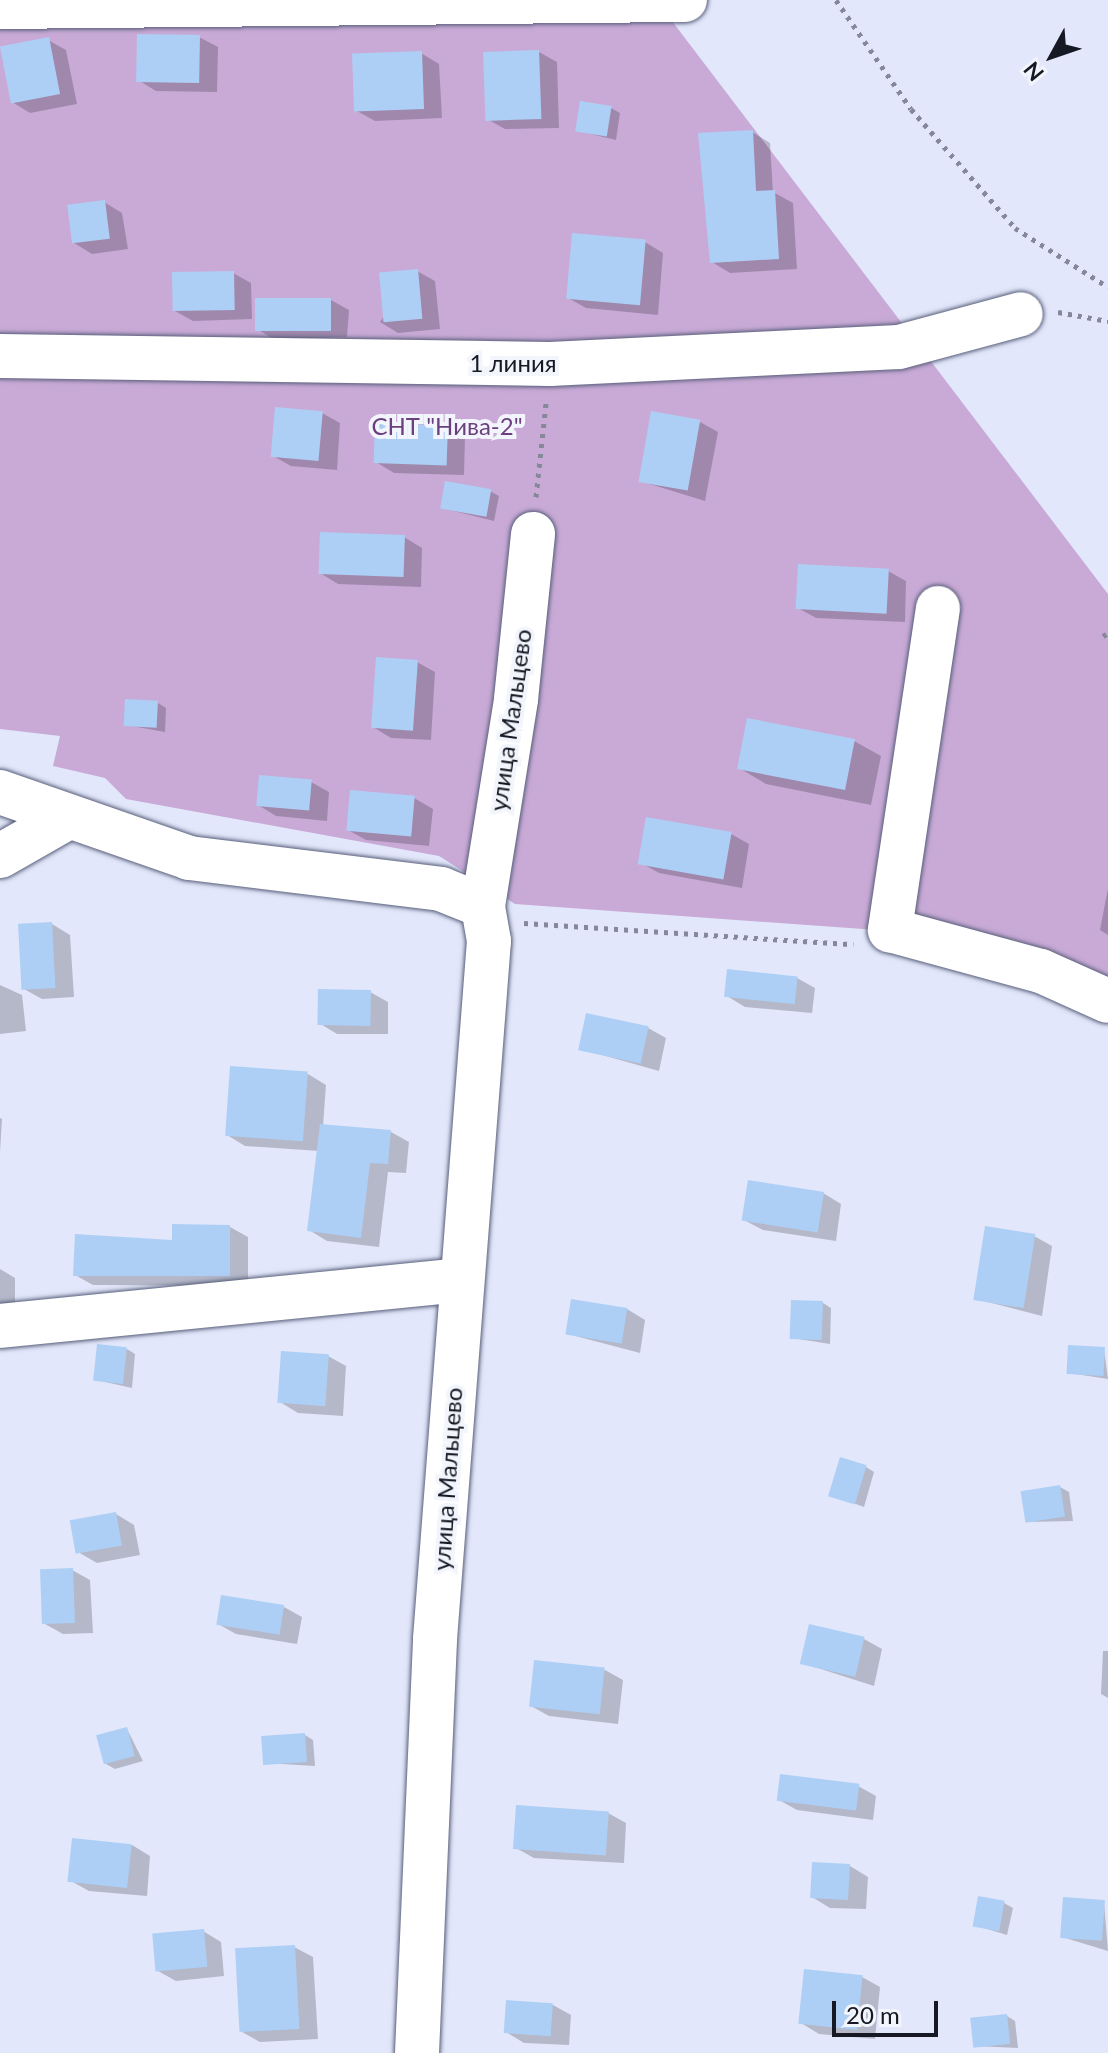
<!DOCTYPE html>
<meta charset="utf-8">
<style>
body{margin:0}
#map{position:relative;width:1108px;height:2053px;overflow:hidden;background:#e2e7fb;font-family:Lato,sans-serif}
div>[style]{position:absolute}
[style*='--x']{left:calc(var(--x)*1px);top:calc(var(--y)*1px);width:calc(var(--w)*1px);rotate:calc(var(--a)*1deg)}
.green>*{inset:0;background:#c9aad7}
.shadow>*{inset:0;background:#0003}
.building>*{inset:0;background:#aecff5;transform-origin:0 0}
.path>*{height:5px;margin-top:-2.5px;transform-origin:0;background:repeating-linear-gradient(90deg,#848898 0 4px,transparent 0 10px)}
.roads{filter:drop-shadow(0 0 2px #585f7a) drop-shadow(0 0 2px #585f7a)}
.minor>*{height:44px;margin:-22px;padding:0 22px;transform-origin:22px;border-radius:22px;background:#fff}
span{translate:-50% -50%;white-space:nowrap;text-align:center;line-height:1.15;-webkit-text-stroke:8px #f3f5fc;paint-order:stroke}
.street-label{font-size:24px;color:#161924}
.park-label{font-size:24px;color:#6c407f}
.north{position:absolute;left:1012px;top:16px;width:80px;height:80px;-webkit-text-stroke:6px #f3f5fc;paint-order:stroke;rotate:230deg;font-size:22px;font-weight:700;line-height:32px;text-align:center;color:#161924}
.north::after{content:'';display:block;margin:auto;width:28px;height:36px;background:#161924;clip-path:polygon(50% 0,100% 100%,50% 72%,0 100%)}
.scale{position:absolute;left:832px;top:2001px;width:106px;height:36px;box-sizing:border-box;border:4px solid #161924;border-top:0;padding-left:10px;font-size:24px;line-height:28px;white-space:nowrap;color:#161924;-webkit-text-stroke:6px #f3f5fc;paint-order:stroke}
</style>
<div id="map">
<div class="green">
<div style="clip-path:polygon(0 0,656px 0,1108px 594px,1108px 988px,877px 930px,515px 904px,439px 856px,126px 799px,105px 778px,53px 766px,60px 736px,0 729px)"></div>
</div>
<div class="shadow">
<div style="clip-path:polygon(199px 37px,218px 47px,217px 92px,156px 91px,138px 80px)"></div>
<div style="clip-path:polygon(48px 40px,66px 50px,77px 104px,30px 113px,12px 102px)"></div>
<div style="clip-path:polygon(539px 52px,557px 62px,559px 128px,505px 129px,487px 119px)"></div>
<div style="clip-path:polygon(421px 53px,439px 64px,442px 118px,375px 121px,357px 111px)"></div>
<div style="clip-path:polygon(611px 108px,620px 113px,616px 140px,578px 131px)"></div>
<div style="clip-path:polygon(752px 132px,770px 143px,773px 192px,793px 203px,797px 269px,730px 273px,712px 262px)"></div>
<div style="clip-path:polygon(104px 202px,122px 213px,128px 249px,92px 254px,74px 243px)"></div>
<div style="clip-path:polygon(645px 242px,663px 253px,658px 315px,586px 308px,568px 298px)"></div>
<div style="clip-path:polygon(417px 271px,435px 281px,440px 329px,398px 333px,380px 322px)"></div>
<div style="clip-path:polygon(233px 273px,251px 283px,252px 319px,193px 321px,175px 311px)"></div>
<div style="clip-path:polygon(331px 300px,349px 310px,347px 337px,275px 340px,257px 329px)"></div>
<div style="clip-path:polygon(322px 413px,340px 423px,337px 470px,291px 466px,273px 456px)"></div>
<div style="clip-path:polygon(700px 422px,718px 432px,705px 501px,640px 481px)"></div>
<div style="clip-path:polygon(447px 427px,465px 437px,464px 475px,394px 473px,376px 462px)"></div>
<div style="clip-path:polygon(490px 491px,499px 496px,494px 521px,442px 508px)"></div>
<div style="clip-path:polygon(404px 537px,422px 548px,421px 587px,338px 584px,320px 573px)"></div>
<div style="clip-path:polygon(888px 571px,906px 581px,905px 622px,816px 618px,798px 608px)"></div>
<div style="clip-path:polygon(417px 662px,435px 672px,431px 740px,391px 738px,373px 727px)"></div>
<div style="clip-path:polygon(158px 703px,166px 708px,165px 732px,126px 725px)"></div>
<div style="clip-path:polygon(854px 741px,881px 756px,871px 805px,766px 784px,739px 768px)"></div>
<div style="clip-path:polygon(311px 782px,329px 792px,327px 821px,276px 816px,258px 805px)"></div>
<div style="clip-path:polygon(414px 798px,433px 809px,429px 846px,366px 840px,348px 830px)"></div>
<div style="clip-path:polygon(731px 834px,749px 844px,742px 888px,659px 873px,641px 863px)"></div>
<div style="clip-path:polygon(1108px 888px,1108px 935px,1100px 930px)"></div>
<div style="clip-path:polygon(52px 924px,70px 935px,74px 997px,42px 999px,24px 989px)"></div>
<div style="clip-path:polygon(797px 978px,815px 988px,812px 1013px,745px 1007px,727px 996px)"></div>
<div style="clip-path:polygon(0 985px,22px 995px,26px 1031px,0 1034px)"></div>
<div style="clip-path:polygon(370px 992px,388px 1002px,388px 1034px,337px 1034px,319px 1023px)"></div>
<div style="clip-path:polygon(648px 1028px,666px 1038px,659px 1071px,581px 1049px)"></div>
<div style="clip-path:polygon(308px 1074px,326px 1085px,323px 1126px,391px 1132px,409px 1142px,406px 1173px,388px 1172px,379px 1247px,327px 1241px,309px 1230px,319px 1151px,245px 1146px,227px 1135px)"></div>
<div style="clip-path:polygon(0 1118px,2px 1119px,0 1152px)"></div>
<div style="clip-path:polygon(823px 1193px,841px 1204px,836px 1241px,763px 1230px,744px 1220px)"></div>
<div style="clip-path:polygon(230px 1227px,248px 1237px,248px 1286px,93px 1285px,75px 1275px)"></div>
<div style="clip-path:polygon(1034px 1236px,1052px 1246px,1042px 1316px,976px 1299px)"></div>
<div style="clip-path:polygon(0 1269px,15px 1278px,15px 1311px,0 1312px)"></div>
<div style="clip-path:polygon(823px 1303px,831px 1308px,830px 1344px,792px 1338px)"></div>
<div style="clip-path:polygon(627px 1309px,645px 1320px,640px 1353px,568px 1334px)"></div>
<div style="clip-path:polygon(127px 1349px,135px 1354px,132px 1388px,96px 1380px)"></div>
<div style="clip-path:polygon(1104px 1349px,1108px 1379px,1069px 1373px)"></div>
<div style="clip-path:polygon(328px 1356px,346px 1366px,343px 1416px,298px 1413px,280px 1402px)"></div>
<div style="clip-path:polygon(866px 1467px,874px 1472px,864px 1507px,831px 1495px)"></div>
<div style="clip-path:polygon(1060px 1487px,1069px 1492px,1073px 1521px,1027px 1522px)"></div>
<div style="clip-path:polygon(116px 1514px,134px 1525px,140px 1555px,97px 1563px,78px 1552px)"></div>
<div style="clip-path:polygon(72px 1570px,90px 1580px,93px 1633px,63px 1634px,45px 1624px)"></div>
<div style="clip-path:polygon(284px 1607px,302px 1617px,297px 1644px,236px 1634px,218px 1624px)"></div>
<div style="clip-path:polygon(864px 1639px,882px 1649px,874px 1686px,802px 1663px)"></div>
<div style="clip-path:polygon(1103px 1651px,1108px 1651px,1108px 1698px,1101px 1694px)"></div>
<div style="clip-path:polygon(605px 1670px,623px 1680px,618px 1724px,549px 1716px,531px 1706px)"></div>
<div style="clip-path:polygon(127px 1729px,143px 1761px,115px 1769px,106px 1764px)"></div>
<div style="clip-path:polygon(305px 1735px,313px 1740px,315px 1766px,265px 1763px)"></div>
<div style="clip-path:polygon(858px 1786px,876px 1796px,873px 1820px,797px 1810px,779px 1800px)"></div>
<div style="clip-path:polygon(608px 1813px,626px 1823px,624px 1863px,534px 1858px,516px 1848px)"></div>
<div style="clip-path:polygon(132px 1845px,150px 1856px,147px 1896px,89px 1891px,71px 1881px)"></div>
<div style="clip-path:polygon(850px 1866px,868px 1877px,866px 1909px,830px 1908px,812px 1897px)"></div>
<div style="clip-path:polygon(1104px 1902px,1108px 1951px,1062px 1937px)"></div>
<div style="clip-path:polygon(1004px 1903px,1013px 1908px,1007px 1935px,974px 1925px)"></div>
<div style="clip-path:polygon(203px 1931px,221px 1942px,224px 1976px,176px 1981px,158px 1971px)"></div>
<div style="clip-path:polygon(294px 1947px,313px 1957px,318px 2039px,260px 2042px,242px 2032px)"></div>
<div style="clip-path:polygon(862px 1977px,880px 1987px,875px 2039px,819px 2034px,801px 2023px)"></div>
<div style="clip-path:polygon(553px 2005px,571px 2015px,569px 2045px,524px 2043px,506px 2032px)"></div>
<div style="clip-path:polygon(1007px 2016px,1015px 2021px,1018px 2048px,974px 2046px)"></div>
</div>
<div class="building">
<div style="left:137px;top:34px;width:63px;height:48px;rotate:1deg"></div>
<div style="left:49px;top:37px;width:58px;height:50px;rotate:79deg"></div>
<div style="left:539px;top:50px;width:69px;height:56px;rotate:88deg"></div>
<div style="left:422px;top:51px;width:58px;height:70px;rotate:88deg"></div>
<div style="left:580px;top:101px;width:32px;height:31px;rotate:9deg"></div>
<div style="clip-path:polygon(753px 130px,756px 191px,775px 190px,779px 259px,710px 263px,698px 133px)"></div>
<div style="left:105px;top:200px;width:39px;height:38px;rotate:83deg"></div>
<div style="left:572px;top:233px;width:74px;height:66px;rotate:5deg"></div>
<div style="left:418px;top:269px;width:50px;height:39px;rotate:85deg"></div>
<div style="left:234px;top:271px;width:39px;height:62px;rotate:89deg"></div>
<div style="left:255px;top:298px;width:76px;height:33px"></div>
<div style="left:275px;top:407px;width:48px;height:50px;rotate:5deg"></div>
<div style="left:651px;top:411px;width:50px;height:72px;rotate:10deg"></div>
<div style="left:375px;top:423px;width:73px;height:40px;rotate:2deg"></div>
<div style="left:445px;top:481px;width:47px;height:28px;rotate:10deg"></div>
<div style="left:320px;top:532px;width:85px;height:42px;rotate:2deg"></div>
<div style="left:798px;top:564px;width:91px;height:45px;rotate:3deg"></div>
<div style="left:376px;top:657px;width:42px;height:71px;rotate:4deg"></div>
<div style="left:125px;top:699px;width:33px;height:27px;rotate:3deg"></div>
<div style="left:747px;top:718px;width:110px;height:52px;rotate:11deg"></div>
<div style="left:259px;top:775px;width:53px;height:31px;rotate:5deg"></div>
<div style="left:350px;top:790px;width:65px;height:41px;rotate:5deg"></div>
<div style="left:646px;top:817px;width:87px;height:48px;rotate:10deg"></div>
<div style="left:52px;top:922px;width:66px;height:34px;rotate:87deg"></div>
<div style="left:727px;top:969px;width:71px;height:28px;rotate:6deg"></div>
<div style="left:318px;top:989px;width:53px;height:36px;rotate:1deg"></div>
<div style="left:586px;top:1013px;width:64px;height:38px;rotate:12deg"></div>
<div style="left:230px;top:1066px;width:78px;height:70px;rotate:4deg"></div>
<div style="clip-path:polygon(320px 1124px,391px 1130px,388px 1164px,370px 1163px,361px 1238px,307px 1231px)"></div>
<div style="left:748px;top:1180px;width:77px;height:41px;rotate:9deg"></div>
<div style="clip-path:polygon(172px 1224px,230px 1225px,230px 1276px,73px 1276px,75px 1234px,172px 1240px)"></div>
<div style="left:985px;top:1226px;width:51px;height:75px;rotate:9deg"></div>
<div style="left:571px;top:1299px;width:57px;height:36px;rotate:9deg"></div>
<div style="left:791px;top:1300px;width:32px;height:39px;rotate:2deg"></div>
<div style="left:97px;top:1344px;width:30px;height:37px;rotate:6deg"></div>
<div style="left:1068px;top:1345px;width:37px;height:29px;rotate:3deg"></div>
<div style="left:281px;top:1351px;width:48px;height:52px;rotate:4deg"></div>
<div style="left:840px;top:1457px;width:28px;height:41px;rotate:17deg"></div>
<div style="left:1060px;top:1485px;width:32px;height:40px;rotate:81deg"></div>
<div style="left:116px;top:1512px;width:34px;height:47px;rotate:80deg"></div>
<div style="left:73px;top:1568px;width:55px;height:33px;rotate:88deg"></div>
<div style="left:221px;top:1595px;width:64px;height:30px;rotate:9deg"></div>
<div style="left:809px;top:1624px;width:57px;height:41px;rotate:13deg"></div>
<div style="left:534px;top:1660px;width:71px;height:47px;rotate:6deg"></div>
<div style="left:127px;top:1727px;width:30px;height:32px;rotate:75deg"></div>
<div style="left:305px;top:1733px;width:29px;height:44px;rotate:86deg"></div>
<div style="left:780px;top:1774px;width:80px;height:27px;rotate:7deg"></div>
<div style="left:516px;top:1805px;width:93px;height:44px;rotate:4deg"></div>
<div style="left:72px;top:1838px;width:60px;height:44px;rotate:6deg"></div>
<div style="left:812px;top:1862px;width:38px;height:36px;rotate:3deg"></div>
<div style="left:978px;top:1896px;width:27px;height:31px;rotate:10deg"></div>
<div style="left:1063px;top:1897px;width:42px;height:41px;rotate:4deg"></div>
<div style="left:204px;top:1929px;width:38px;height:52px;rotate:85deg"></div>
<div style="left:295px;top:1945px;width:84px;height:60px;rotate:87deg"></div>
<div style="left:804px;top:1969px;width:59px;height:55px;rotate:6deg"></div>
<div style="left:506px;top:2000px;width:47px;height:33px;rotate:4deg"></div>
<div style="left:1007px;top:2014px;width:30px;height:37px;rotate:84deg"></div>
</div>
<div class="path">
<div style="--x:836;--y:0;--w:132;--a:55.5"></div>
<div style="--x:911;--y:109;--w:158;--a:48.8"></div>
<div style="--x:1015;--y:228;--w:110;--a:32.4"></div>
<div style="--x:1058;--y:312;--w:51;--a:10.2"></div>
<div style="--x:536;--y:497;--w:94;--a:-83.9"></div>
<div style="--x:1103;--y:636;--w:6;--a:-31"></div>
<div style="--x:524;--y:923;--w:330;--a:3.7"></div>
</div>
<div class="roads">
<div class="minor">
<div style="--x:0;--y:7;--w:685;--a:-0.59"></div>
<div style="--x:0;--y:356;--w:550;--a:0.83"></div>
<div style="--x:550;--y:364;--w:349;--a:-2.8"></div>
<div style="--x:899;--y:347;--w:126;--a:-15.1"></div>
<div style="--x:938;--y:608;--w:326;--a:98.5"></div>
<div style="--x:890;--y:930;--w:156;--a:15.2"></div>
<div style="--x:1041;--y:971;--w:73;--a:24.1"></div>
<div style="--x:0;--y:792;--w:200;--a:19.2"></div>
<div style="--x:189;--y:858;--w:254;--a:7"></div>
<div style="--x:441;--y:889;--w:45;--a:22"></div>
<div style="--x:0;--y:856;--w:75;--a:-29.6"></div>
<div style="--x:0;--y:1326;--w:463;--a:-5.7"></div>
<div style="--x:417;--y:2053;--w:414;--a:-87.5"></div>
<div style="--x:435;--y:1639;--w:700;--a:-85.58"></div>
<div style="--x:489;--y:941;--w:36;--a:-100"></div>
<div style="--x:483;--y:906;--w:210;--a:-80.9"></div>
<div style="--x:516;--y:699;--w:166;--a:-84.1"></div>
</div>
</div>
<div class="street-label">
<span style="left:513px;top:363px">1 линия</span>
<span style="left:510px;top:720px;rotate:-82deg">улица Мальцево</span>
<span style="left:447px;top:1479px;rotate:-86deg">улица Мальцево</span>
</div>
<div class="park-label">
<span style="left:447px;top:426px">СНТ "Нива-2"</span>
</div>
<div class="north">N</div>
<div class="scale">20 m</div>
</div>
